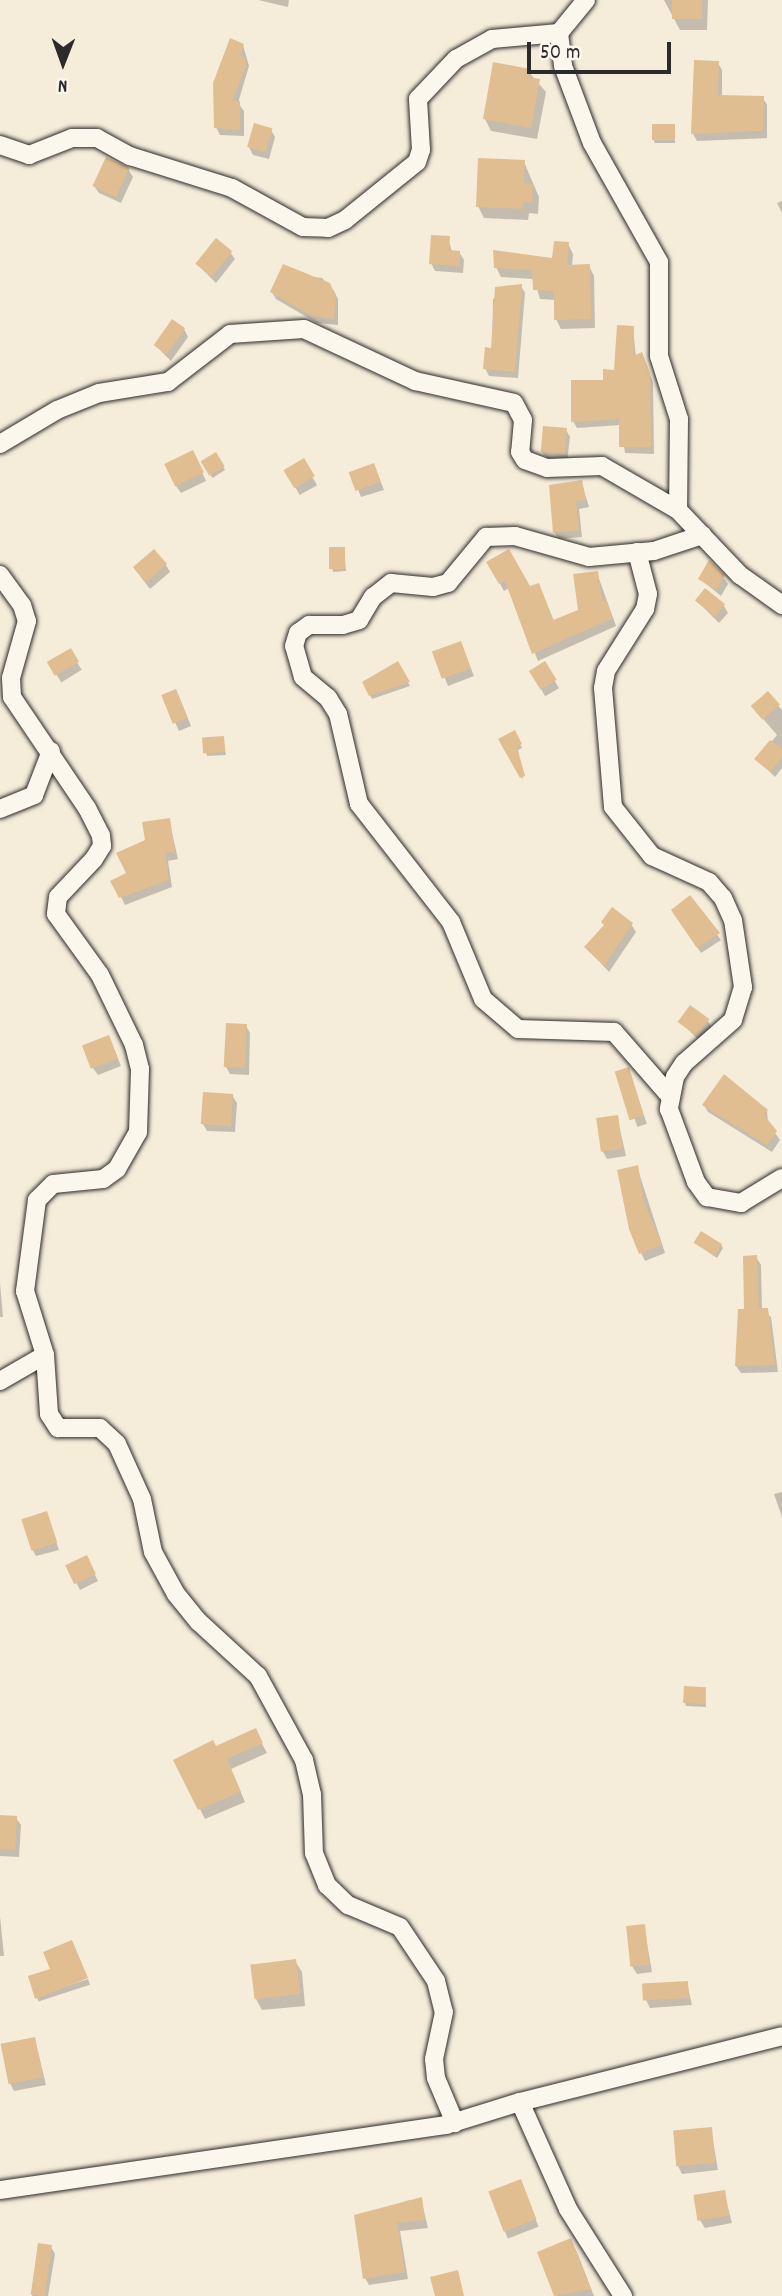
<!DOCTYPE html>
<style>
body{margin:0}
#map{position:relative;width:782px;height:2296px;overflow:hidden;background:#f6ecda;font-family:Dekko,sans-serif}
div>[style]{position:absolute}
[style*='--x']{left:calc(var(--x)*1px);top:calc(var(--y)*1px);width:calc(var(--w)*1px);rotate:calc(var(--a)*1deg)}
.shadow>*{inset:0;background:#0003;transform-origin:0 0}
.building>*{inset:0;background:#e0be92;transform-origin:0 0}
.roads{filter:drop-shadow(0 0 2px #2b2b2b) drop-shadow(0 0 2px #2b2b2b)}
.minor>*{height:18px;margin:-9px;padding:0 9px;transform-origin:9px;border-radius:9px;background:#fbf7ec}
span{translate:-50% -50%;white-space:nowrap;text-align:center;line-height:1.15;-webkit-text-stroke:7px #fbf7ec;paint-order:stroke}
.north{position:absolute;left:28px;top:28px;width:70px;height:70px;-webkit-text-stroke:5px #fbf7ec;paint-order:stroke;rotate:181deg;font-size:19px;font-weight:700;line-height:28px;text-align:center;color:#2b2b2b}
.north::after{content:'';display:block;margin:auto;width:24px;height:32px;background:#2b2b2b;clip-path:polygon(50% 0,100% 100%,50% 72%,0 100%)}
.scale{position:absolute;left:527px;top:42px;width:144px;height:32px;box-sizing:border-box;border:4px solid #2b2b2b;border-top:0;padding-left:9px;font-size:21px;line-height:24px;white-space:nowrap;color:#2b2b2b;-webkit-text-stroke:5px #fbf7ec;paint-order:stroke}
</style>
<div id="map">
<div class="shadow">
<div style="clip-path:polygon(258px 0,289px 0,288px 7px)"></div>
<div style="clip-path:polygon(664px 0,708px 0,707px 30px,680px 30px)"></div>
<div style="clip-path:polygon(243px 45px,249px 66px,238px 103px,244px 111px,244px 136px,220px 135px,216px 127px)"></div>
<div style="clip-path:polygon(718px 63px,722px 70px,722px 97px,763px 98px,767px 105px,767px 138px,697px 141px,693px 134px)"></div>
<div style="clip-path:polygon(528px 71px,546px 92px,537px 139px,491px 131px,485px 119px)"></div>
<div style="clip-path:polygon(674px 126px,675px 143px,655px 143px,653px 139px)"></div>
<div style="clip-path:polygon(271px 130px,275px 137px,269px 159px,253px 155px,249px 147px)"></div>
<div style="clip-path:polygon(524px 162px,539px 197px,538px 214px,529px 213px,528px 220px,484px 218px,478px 206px)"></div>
<div style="clip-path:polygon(128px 169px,133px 177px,121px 203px,99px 193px,94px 186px)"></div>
<div style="clip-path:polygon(782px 201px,782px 213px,777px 203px)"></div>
<div style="clip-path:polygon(448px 237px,452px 252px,459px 252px,464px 260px,463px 273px,435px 271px,431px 263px)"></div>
<div style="clip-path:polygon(568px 244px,573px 254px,572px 266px,589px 266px,594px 276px,595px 328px,561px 329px,556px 319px,556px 300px,540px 299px,534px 279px,501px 277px,496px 267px,554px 260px)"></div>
<div style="clip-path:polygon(230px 252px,235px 259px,216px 283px,197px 264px)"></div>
<div style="clip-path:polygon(304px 276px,322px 278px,334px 291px,338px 299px,338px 325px,317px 323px,276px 299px,272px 292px)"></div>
<div style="clip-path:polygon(521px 286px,525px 293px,518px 378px,489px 376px,485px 368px,492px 349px,493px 299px)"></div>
<div style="clip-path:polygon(633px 328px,636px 357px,645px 361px,653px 382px,654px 454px,625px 453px,621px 425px,577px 428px,573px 421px,616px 372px)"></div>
<div style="clip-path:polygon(184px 329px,188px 337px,171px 361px,155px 345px)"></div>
<div style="clip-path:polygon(566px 430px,570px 437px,567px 462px,547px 459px,542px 452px)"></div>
<div style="left:215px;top:454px;width:19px;height:15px;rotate:58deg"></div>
<div style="clip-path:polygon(196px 459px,206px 481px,181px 493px,176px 486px)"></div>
<div style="left:303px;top:460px;width:29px;height:20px;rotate:61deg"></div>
<div style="clip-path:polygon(374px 465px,384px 490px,361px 497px,351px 472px)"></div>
<div style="clip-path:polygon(581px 481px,589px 507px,579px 509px,582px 537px,559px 539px,554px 532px)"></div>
<div style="clip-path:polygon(344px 548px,346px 571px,333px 572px,332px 568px)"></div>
<div style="clip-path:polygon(488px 562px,529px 588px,539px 585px,554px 621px,580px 611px,597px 573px,616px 626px,538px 661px,509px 588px,504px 591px)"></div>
<div style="clip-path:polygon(166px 565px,170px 572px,150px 589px,134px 568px)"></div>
<div style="clip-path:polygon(723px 577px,728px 584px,721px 596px,700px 579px)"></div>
<div style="clip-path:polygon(696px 600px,724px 606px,728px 613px,719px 623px)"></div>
<div style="left:70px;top:651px;width:22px;height:24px;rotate:58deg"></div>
<div style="clip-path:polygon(464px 651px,474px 676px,448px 686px,435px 653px)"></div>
<div style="clip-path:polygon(397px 664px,410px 686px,372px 699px,364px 683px)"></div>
<div style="left:545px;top:664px;width:28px;height:16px;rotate:60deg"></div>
<div style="clip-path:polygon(768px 694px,782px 710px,782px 768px,775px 777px,757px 759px,777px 735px,753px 707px)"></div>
<div style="clip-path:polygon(163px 696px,180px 699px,191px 726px,179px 731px)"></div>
<div style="clip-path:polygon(514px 733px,522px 748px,518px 750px,523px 780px,501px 740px)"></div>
<div style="clip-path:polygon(223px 738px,226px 755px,207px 756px,204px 739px)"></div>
<div style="clip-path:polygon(169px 820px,178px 859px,168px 861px,172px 887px,125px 905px,121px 897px,129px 874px,147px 841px)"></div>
<div style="clip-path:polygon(690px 898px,721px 940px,701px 953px,677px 916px)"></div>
<div style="clip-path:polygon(631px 924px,636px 932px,609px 972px,586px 947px)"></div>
<div style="clip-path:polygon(707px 1020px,712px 1027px,701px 1042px,680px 1022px)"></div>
<div style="clip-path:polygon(246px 1026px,250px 1033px,249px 1075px,230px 1074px,226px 1067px)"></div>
<div style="clip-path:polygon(112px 1044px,121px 1066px,98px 1075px,93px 1068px)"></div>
<div style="left:628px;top:1069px;width:58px;height:10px;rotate:71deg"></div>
<div style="clip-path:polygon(232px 1095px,237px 1103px,235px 1132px,207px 1131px,203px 1124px)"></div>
<div style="clip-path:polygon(704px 1105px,767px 1111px,768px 1123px,780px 1140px,772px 1152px,708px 1112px)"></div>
<div style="clip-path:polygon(617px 1117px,626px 1156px,607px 1159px,603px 1152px)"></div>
<div style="clip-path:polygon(637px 1167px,665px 1253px,645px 1261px,630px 1229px)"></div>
<div style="clip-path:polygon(695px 1243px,721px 1245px,723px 1248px,717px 1258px)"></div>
<div style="clip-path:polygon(756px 1257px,761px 1265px,762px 1310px,771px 1317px,778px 1372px,741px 1373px,736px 1366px)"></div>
<div style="clip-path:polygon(0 1283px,3px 1317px,0 1317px)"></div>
<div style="clip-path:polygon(782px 1492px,782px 1517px,774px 1494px)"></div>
<div style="clip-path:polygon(46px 1513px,59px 1550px,36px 1556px,32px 1549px)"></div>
<div style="clip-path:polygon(90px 1565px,98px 1581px,80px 1590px,68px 1566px)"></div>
<div style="clip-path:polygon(705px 1689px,706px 1707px,686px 1706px,685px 1703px)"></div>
<div style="clip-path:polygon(260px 1740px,267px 1753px,231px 1769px,245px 1802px,205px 1819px,200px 1809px,216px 1748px)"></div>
<div style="clip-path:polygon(0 1817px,16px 1818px,21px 1825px,19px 1857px,0 1856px)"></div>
<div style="clip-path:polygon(0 1916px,4px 1956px,0 1956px)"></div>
<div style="clip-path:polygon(644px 1926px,652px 1972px,637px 1974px,632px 1966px)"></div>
<div style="clip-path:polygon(295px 1961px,302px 1972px,305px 2006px,262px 2010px,256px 1999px)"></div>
<div style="left:88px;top:1979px;width:6px;height:54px;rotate:72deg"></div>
<div style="clip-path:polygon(687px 1983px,692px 2005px,650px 2008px,646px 2000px)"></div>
<div style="clip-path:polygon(35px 2039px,46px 2085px,14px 2091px,10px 2083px)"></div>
<div style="clip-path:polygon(711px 2129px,718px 2170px,682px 2174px,678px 2166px)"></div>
<div style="left:521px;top:2181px;width:49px;height:33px;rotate:69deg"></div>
<div style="clip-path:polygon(724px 2192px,732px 2223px,705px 2228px,700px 2220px)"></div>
<div style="clip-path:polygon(421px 2199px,428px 2228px,400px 2231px,408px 2279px,369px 2285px,365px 2278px,405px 2201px)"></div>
<div style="clip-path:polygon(570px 2241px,577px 2252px,594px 2296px,556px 2296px,539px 2253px)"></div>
<div style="clip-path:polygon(51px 2247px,55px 2254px,48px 2296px,32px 2296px)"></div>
</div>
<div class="building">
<div style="left:672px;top:0;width:30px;height:19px"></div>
<div style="clip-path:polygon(230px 38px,244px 44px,240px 55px,245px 57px,246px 67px,232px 101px,240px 101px,240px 130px,214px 128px,213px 83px)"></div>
<div style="clip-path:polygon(694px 60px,719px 61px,718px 95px,764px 96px,763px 131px,691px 134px)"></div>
<div style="clip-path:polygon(493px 62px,530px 69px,528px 77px,540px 79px,531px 128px,483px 119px)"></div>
<div style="left:254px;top:123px;width:19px;height:25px;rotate:16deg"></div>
<div style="left:652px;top:124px;width:23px;height:16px"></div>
<div style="left:106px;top:157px;width:26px;height:32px;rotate:25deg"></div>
<div style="clip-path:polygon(478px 158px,525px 160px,524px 183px,533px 184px,532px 203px,523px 202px,523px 209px,476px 207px)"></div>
<div style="clip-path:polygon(431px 235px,450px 236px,449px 250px,460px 251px,460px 266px,429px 264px)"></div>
<div style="left:216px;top:238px;width:21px;height:33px;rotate:39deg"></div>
<div style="clip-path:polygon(554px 241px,569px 242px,567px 265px,590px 264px,591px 319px,554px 320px,554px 291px,533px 290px,532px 270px,494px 268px,493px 250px,552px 258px)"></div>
<div style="clip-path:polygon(283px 264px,330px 283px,336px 297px,334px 319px,312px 316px,270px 292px)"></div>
<div style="clip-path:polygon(522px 284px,515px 372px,483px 369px,485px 347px,491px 348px,495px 287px)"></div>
<div style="left:172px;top:319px;width:16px;height:32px;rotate:35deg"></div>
<div style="clip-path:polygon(617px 325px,634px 326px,633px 356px,642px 352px,650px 373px,651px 447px,619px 447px,619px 419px,571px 422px,571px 380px,603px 380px,603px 369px,614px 370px)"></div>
<div style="left:543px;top:426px;width:24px;height:26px;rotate:5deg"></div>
<div style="left:193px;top:450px;width:25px;height:32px;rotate:64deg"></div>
<div style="left:216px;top:452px;width:17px;height:18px;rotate:59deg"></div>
<div style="left:304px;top:458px;width:21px;height:24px;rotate:59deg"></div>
<div style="left:374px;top:463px;width:20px;height:27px;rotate:70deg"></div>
<div style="clip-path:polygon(582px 480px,586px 500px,576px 501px,579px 530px,553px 533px,549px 485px)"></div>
<div style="left:329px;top:547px;width:16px;height:22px"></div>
<div style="left:154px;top:549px;width:20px;height:28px;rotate:49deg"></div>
<div style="clip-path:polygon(509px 549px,530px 586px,539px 583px,553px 620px,578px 610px,573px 574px,598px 571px,602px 601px,606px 599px,613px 618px,532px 654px,505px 581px,499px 584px,486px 562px)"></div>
<div style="clip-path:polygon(709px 560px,725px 575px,716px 590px,698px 579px)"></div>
<div style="left:705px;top:588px;width:26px;height:16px;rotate:39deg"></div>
<div style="left:461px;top:641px;width:29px;height:31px;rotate:70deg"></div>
<div style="left:71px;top:648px;width:16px;height:28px;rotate:60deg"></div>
<div style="clip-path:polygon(398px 661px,410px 682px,369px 696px,362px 682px)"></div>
<div style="left:545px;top:661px;width:22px;height:19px;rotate:58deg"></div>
<div style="left:176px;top:689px;width:31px;height:16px;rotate:68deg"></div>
<div style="left:768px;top:691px;width:18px;height:23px;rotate:49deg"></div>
<div style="clip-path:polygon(515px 730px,522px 744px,517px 747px,525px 776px,520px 778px,498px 739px)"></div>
<div style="left:224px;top:736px;width:16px;height:22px;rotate:86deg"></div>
<div style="clip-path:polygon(770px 740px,782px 749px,782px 757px,770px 772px,754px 759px)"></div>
<div style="clip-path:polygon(170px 818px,175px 852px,165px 853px,169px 880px,119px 898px,110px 881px,126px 873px,116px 853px,145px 840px,142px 822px)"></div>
<div style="clip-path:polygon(690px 895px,720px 933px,697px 948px,671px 910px)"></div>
<div style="clip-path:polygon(612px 907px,633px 923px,604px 966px,584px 947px,604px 925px,601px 922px)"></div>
<div style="left:690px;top:1005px;width:24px;height:21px;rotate:36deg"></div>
<div style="left:226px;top:1023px;width:21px;height:44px;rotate:3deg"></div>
<div style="left:109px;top:1035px;width:25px;height:29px;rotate:69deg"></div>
<div style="left:629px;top:1067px;width:51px;height:15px;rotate:73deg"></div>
<div style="clip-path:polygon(724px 1074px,768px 1110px,764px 1115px,777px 1131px,767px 1145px,702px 1105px)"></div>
<div style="left:203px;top:1092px;width:30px;height:32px;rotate:4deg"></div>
<div style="left:618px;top:1115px;width:34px;height:22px;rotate:82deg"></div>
<div style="clip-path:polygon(638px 1165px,644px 1202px,662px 1245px,639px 1254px,629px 1229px,617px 1170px)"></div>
<div style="left:701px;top:1231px;width:25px;height:14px;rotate:32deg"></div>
<div style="clip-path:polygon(757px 1255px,759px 1308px,768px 1308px,775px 1365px,735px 1366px,738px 1309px,744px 1309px,743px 1256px)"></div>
<div style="left:47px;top:1511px;width:33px;height:27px;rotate:72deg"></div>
<div style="left:87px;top:1555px;width:21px;height:24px;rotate:65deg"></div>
<div style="left:684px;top:1686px;width:22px;height:17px;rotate:3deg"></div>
<div style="clip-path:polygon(256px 1728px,263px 1743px,227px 1759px,241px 1792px,198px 1810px,173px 1760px,213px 1740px,216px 1746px)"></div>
<div style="left:0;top:1815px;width:17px;height:34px;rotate:3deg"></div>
<div style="left:645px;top:1924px;width:41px;height:19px;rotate:84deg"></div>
<div style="clip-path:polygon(72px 1940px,88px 1978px,35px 1999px,28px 1976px,50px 1969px,43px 1952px)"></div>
<div style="left:296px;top:1959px;width:35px;height:46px;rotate:83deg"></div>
<div style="left:688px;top:1981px;width:17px;height:46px;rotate:87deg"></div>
<div style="left:35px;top:2037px;width:41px;height:35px;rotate:79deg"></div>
<div style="left:712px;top:2127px;width:36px;height:39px;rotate:85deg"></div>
<div style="left:521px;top:2179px;width:43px;height:35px;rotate:69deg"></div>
<div style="left:725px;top:2190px;width:26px;height:32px;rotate:81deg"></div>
<div style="clip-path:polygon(422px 2197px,425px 2220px,397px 2223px,405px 2272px,363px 2279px,354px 2215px)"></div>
<div style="clip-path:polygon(571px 2238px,591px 2289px,554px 2296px,537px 2252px)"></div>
<div style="left:38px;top:2243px;width:14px;height:52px;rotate:8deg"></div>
<div style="clip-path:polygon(458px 2270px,464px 2296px,435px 2296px,430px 2277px)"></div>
</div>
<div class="roads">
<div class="minor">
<div style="--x:586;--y:0;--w:43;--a:129.3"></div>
<div style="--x:559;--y:33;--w:33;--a:83"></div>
<div style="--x:563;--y:66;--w:82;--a:69.4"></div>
<div style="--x:592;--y:143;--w:137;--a:60.6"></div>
<div style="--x:659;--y:262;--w:94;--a:90"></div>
<div style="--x:659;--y:356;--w:66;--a:72.4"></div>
<div style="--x:679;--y:419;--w:91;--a:90.6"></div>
<div style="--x:678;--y:510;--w:90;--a:46.4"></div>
<div style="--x:740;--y:575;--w:52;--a:35.5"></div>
<div style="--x:0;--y:145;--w:31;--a:19"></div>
<div style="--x:29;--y:155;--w:46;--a:-21.6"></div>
<div style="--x:72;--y:138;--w:25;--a:0"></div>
<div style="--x:97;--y:138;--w:38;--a:29"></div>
<div style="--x:130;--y:156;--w:107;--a:17.4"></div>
<div style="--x:232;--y:188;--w:81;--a:28.8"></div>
<div style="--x:303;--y:227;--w:25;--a:2"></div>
<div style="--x:328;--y:228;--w:19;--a:-25"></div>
<div style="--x:345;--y:220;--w:92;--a:-38.9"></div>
<div style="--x:417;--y:162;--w:13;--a:-72"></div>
<div style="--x:421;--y:150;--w:51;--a:-93.4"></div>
<div style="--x:418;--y:99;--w:55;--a:-46.5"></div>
<div style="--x:456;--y:59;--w:41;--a:-29.1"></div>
<div style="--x:492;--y:39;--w:67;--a:-5.1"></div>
<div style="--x:0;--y:444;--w:66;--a:-30.8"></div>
<div style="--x:57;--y:410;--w:45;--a:-22"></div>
<div style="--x:99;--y:393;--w:70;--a:-9.1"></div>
<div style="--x:168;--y:382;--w:78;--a:-37.7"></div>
<div style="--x:230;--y:334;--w:74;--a:-3.9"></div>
<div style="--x:304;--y:329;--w:123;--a:25.1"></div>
<div style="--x:415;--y:381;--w:101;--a:12.5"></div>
<div style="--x:514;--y:403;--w:19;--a:62"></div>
<div style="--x:523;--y:420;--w:32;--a:95"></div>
<div style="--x:520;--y:452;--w:9;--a:58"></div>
<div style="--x:525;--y:460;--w:23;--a:20"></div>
<div style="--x:547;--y:468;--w:55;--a:-2.1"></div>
<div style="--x:602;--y:466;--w:88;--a:30.1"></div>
<div style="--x:637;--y:552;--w:43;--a:75.3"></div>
<div style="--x:648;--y:594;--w:15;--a:101"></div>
<div style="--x:645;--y:609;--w:73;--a:122.2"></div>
<div style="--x:606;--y:671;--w:17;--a:100"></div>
<div style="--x:603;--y:688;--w:119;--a:85.2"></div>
<div style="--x:613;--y:807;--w:63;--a:51.5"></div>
<div style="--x:652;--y:856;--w:63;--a:24.5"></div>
<div style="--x:709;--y:882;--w:21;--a:49"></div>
<div style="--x:723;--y:898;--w:24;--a:66"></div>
<div style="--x:733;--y:920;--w:68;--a:81.5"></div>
<div style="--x:743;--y:987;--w:34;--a:107"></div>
<div style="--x:733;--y:1020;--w:65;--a:138.7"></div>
<div style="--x:684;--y:1063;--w:17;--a:123"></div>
<div style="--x:675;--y:1077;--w:33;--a:101"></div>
<div style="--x:669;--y:1109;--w:78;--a:69.7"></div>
<div style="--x:696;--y:1182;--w:19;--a:54"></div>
<div style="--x:707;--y:1197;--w:35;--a:10"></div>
<div style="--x:741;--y:1203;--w:48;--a:-31.4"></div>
<div style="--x:0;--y:575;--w:37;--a:54"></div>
<div style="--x:22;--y:605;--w:17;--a:73"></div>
<div style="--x:27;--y:621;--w:59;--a:105.7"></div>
<div style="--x:11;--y:678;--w:19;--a:87"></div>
<div style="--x:12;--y:697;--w:134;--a:56"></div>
<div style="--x:87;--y:808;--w:31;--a:63"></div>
<div style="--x:101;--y:836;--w:10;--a:84"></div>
<div style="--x:102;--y:846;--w:15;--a:122"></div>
<div style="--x:94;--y:859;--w:52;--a:133.5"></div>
<div style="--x:58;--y:897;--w:17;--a:97"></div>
<div style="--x:56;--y:914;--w:75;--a:54.2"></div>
<div style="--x:100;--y:975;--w:78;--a:64.1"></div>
<div style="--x:134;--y:1045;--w:25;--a:76"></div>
<div style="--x:140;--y:1069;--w:63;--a:91.8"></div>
<div style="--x:138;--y:1132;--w:43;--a:119.6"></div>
<div style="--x:117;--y:1169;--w:17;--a:144"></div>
<div style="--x:103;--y:1179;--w:50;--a:174.3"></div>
<div style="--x:53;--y:1184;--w:23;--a:135"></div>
<div style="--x:37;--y:1200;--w:92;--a:97.5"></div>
<div style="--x:25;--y:1291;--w:67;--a:72.6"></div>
<div style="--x:45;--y:1355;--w:59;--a:86.1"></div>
<div style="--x:49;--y:1414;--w:17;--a:57"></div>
<div style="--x:58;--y:1428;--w:42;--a:0"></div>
<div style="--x:100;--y:1428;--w:23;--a:43"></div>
<div style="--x:117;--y:1444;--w:60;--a:65.6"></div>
<div style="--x:142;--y:1499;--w:54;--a:78.3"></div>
<div style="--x:153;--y:1552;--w:48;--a:61.3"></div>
<div style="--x:176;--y:1594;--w:36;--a:51"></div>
<div style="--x:199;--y:1622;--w:80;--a:42.5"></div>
<div style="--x:258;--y:1676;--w:96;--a:61.3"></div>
<div style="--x:304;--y:1760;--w:35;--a:77"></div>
<div style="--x:312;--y:1794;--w:59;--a:88.1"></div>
<div style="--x:314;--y:1853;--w:35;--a:68"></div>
<div style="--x:327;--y:1885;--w:29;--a:44"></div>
<div style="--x:348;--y:1905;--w:56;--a:22.9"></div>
<div style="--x:400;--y:1927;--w:65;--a:56.3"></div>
<div style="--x:436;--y:1981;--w:32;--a:76"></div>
<div style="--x:444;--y:2012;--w:48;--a:102"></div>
<div style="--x:434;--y:2059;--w:19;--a:84"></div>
<div style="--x:436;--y:2078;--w:49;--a:67.1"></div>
<div style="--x:0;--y:809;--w:37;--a:-22"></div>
<div style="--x:34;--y:795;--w:47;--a:-68.9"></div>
<div style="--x:669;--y:1095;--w:84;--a:-131.1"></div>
<div style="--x:614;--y:1032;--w:96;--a:-178.2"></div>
<div style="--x:518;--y:1029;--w:46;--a:-139.4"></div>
<div style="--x:483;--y:999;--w:83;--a:-112.6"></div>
<div style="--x:451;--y:922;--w:150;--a:-127.9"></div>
<div style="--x:359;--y:804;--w:92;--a:-103.1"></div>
<div style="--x:338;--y:714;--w:19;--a:-122"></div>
<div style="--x:328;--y:698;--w:33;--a:-140"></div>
<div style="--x:303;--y:677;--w:32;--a:-106"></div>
<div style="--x:294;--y:646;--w:14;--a:-73"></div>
<div style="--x:298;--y:633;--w:14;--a:-36"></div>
<div style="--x:309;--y:625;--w:34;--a:0"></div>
<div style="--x:343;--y:625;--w:17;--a:-17"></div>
<div style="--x:359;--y:620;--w:27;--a:-59"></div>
<div style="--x:373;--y:597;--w:23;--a:-38"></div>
<div style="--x:391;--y:583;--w:42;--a:5.4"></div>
<div style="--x:433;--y:587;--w:16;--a:-15"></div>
<div style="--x:448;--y:583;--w:60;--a:-50.4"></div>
<div style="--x:486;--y:537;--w:29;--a:-2"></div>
<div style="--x:515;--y:536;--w:77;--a:15.8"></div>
<div style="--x:589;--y:557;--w:65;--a:-5.3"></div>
<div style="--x:654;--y:551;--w:51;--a:-18.4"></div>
<div style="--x:0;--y:1381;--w:52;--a:-30"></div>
<div style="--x:520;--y:2102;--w:117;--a:65.8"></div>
<div style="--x:568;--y:2209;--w:103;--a:57.7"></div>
<div style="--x:0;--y:2190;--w:451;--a:-8.3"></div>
<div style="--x:446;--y:2125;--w:77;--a:-17.3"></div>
<div style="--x:520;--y:2102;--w:270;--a:-14.1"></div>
</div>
</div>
<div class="north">N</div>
<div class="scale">50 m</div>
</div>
